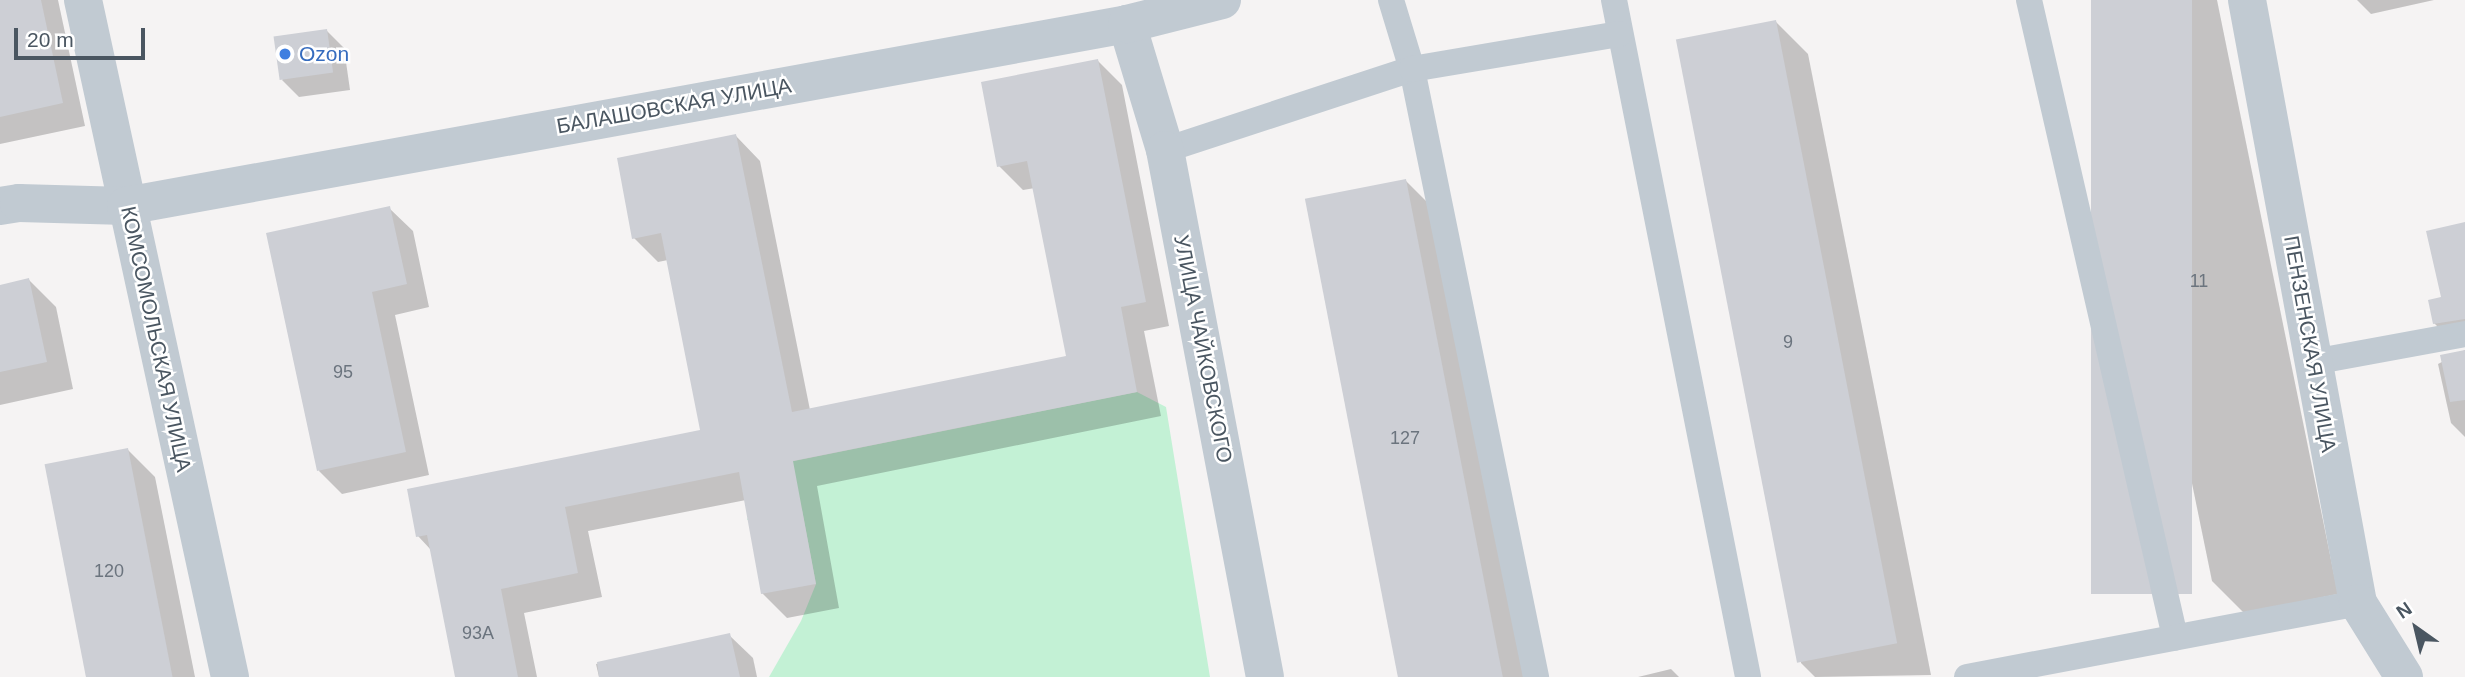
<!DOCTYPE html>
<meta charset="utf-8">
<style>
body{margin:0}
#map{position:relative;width:2465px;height:677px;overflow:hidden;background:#f5f3f3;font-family:Helvetica,sans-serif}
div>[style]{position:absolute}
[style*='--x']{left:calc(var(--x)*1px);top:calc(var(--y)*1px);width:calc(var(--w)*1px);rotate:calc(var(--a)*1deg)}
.green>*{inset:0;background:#c3f1d5}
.shadow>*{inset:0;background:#0003}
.building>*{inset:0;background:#cdcfd5;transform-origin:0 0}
.service>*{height:26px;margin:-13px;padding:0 13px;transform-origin:13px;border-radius:13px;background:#c1cad2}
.minor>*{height:38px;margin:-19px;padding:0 19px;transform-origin:19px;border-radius:19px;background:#c1cad2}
.dots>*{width:19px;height:19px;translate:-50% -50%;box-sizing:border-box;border:4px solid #fff;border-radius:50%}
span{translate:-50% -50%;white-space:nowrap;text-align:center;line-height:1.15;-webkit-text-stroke:5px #fff;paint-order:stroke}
.number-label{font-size:18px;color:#6b747e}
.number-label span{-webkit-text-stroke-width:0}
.shop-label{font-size:21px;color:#366cbe}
.left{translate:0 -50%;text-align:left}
.street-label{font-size:21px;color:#4a5661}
.north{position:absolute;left:2381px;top:593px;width:70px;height:70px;-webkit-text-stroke:5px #fff;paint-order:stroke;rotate:326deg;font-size:19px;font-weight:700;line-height:28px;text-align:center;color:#4a5661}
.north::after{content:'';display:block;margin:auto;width:24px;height:32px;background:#4a5661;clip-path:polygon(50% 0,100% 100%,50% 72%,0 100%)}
.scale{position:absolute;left:14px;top:28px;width:131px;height:32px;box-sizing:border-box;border:4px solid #4a5661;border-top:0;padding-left:9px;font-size:21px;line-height:24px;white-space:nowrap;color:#4a5661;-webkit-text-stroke:5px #fff;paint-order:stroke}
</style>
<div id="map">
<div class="green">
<div style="clip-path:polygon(1137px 392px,1166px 407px,1210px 677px,769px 677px,801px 621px,816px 584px,802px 510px,747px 520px,764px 467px)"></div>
</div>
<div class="shadow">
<div style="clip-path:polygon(0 0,58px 0,85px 126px,0 144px)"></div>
<div style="clip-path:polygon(2093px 0,2217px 0,2338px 594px,2244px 613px,2212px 581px)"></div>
<div style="clip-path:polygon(2357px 0,2434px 0,2371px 14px)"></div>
<div style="clip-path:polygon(1776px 22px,1808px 54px,1931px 675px,1815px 677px,1801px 663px)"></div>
<div style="clip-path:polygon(327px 31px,344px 48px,350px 90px,299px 97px,282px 80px)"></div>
<div style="clip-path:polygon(1098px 61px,1122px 85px,1169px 326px,1144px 331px,1161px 416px,817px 486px,839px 608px,787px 618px,762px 593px,746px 500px,588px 531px,602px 597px,524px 613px,537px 677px,456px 677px,431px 550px,418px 536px,702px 431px,668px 260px,658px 262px,634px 238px,736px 136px,760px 161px,810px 410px,1068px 358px,1035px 188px,1023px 190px,999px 166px)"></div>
<div style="clip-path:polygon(1406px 181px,1438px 213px,1529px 677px,1400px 677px)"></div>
<div style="clip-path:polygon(389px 208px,413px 231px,429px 307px,395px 315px,429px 475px,342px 494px,319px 471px)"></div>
<div style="clip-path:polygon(2465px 224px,2465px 338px,2451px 340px,2434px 323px)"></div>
<div style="clip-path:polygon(29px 280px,56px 307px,73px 389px,0 405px,0 286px)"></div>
<div style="clip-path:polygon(2465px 350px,2465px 437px,2451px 423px,2438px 364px)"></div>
<div style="clip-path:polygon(128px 450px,155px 477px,195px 677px,89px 677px)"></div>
<div style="clip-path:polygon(729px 635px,753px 658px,757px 677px,599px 677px,596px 664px)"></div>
<div style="clip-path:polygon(1671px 669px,1679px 677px,1638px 677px)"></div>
</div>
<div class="building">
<div style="clip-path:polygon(0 0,41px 0,63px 103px,0 117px)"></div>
<div style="left:2091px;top:0;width:101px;height:594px"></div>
<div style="left:1776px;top:20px;width:635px;height:102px;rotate:79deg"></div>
<div style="left:327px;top:29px;width:44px;height:54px;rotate:82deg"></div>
<div style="clip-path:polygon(1098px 59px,1146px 302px,1121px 307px,1137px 392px,793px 461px,816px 584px,761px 594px,739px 472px,565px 507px,578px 573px,501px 589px,518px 677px,455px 677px,427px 535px,416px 537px,407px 489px,700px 430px,661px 233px,632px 239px,617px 158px,736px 134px,792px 412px,1066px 356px,1027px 161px,997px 167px,981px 82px)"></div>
<div style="left:1406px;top:179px;width:508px;height:103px;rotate:79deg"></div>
<div style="clip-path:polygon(390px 206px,407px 284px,372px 292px,406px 452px,317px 471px,266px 233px)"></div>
<div style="clip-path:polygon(2465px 222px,2465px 319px,2433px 324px,2428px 300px,2441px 297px,2426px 231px)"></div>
<div style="clip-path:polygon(29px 278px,47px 362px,0 372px,0 285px)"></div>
<div style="clip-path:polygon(2465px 350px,2465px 400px,2450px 402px,2440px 355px)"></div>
<div style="left:128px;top:448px;width:234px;height:85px;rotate:79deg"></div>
<div style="clip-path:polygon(730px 633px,740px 677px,599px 677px,597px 662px)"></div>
</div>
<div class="service">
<div style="--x:1391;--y:0;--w:72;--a:73.1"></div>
<div style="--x:1412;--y:69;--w:621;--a:78.47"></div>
<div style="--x:1614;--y:0;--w:690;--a:78.8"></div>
<div style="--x:2029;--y:0;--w:654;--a:77.09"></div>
<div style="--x:1165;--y:150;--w:260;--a:-18.2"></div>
<div style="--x:1412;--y:69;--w:210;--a:-9.6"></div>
<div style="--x:2313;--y:362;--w:155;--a:-10.4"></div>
<div style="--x:1967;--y:677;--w:398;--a:-10.7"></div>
</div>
<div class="minor">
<div style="--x:83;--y:0;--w:693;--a:77.75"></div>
<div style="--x:2247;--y:0;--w:613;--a:79.57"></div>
<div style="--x:2358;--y:603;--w:87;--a:58.1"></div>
<div style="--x:1127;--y:24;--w:132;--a:73.2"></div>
<div style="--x:1165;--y:150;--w:536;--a:79.26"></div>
<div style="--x:0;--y:206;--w:19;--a:-9"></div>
<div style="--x:19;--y:203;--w:107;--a:1.6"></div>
<div style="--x:126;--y:206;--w:1017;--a:-10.3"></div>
<div style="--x:1127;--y:24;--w:98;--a:-14.2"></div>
</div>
<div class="dots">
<div style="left:285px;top:54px;background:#3f7fe0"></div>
</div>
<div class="number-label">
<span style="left:2199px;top:281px">11</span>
<span style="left:1788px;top:342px">9</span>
<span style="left:343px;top:372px">95</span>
<span style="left:1405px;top:438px">127</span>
<span style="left:109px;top:571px">120</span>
<span style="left:478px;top:633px">93А</span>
</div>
<div class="shop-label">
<span class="left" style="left:299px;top:54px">Ozon</span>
</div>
<div class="street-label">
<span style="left:674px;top:106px;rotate:-10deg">БАЛАШОВСКАЯ УЛИЦА</span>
<span style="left:156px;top:339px;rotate:78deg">КОМСОМОЛЬСКАЯ УЛИЦА</span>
<span style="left:2310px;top:344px;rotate:80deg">ПЕНЗЕНСКАЯ УЛИЦА</span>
<span style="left:1203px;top:349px;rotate:79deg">УЛИЦА ЧАЙКОВСКОГО</span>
</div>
<div class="north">N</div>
<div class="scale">20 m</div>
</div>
